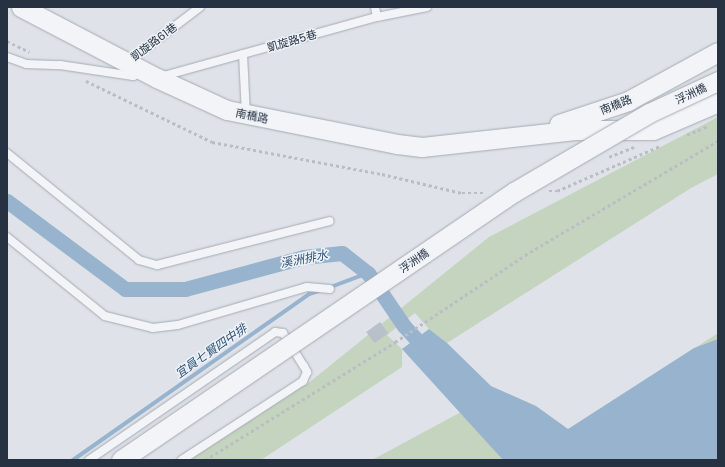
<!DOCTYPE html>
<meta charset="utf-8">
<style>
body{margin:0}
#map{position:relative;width:725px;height:467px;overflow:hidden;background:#dfe3e9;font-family:Poppins,"Noto Sans TC",sans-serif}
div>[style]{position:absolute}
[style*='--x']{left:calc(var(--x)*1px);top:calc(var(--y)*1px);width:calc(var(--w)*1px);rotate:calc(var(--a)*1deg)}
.green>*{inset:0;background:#c5d4bf}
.water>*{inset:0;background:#97b3cd}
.stream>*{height:4px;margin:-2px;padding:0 2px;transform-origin:2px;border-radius:2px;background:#97b3cd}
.canal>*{height:15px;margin:-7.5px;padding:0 7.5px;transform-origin:7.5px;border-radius:7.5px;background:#97b3cd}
.building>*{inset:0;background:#b8c0ca;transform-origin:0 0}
.path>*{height:2.5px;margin-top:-1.25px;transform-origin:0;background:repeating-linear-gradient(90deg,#b9bec4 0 3px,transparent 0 6px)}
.roads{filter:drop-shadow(0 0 1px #a4aab4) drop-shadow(0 0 1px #a4aab4)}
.service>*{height:8px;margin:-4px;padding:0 4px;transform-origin:4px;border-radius:4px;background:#f2f4f7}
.tertiary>*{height:19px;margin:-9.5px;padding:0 9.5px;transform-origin:9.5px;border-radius:9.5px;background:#f2f4f7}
.bridges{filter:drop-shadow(0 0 1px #a4aab4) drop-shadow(0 0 1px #a4aab4)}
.tertiary-bridge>*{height:19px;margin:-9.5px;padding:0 9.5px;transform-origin:9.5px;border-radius:9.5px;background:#f2f4f7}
span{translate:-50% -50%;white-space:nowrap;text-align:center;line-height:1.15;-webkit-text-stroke:3px #eef2f7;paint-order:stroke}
.street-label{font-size:11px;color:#263242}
.water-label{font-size:12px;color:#2d5379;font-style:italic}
.frame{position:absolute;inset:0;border:8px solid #263242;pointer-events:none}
</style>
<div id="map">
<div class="green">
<div style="clip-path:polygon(718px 117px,718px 174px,691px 188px,447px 343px,429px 329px,415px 313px,387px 335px,402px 349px,402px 367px,261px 460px,190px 460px,311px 381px,489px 237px)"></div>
<div style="clip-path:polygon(718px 333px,718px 339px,695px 348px)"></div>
<div style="clip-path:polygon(461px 412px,503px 460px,372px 460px)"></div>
</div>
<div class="water">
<div style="clip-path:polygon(429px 329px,447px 343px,491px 386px,536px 406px,568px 429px,694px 348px,718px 339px,718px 460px,503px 460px,402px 349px)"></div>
</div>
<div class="stream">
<div style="--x:328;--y:288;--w:43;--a:-20.6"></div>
<div style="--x:73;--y:460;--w:289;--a:-35.1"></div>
<div style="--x:309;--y:294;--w:14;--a:-17"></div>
</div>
<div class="canal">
<div style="--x:7;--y:201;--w:147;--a:36.7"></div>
<div style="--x:125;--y:289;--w:60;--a:0"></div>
<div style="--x:185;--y:289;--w:123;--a:-15.1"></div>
<div style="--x:304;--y:257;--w:38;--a:-6"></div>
<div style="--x:342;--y:253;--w:33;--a:38"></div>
<div style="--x:368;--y:273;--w:64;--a:55.8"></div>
<div style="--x:404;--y:326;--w:37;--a:47"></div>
</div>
<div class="building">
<div style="left:380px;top:322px;width:14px;height:17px;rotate:54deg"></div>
</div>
<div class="path">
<div style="--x:7;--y:41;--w:25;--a:26"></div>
<div style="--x:86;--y:81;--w:140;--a:25.8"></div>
<div style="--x:212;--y:142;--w:173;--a:10.7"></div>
<div style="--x:382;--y:174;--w:82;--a:13.4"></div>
<div style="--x:462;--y:193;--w:22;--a:0"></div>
<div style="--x:687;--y:135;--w:23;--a:-23"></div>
<div style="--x:609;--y:157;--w:27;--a:-22"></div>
<div style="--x:549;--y:191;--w:8;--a:0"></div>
<div style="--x:557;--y:191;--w:112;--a:-23.6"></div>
<div style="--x:205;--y:460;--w:224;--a:-31.8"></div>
<div style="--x:395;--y:342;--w:162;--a:-33.7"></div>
<div style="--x:530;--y:252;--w:218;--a:-30.6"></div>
</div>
<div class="roads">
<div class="service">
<div style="--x:375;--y:7;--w:10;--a:79"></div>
<div style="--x:243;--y:54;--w:61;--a:87.2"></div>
<div style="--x:7;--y:57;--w:20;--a:20"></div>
<div style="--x:26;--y:64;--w:34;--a:2"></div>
<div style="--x:60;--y:65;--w:74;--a:8.6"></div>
<div style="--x:133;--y:76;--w:10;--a:-29"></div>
<div style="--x:128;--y:62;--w:91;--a:-37.4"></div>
<div style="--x:160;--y:77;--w:225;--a:-15.5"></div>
<div style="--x:377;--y:17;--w:51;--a:-11.3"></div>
<div style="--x:7;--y:153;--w:170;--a:39"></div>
<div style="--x:139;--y:260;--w:19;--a:16"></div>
<div style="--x:157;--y:265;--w:178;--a:-14.3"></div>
<div style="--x:7;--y:237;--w:126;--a:38.9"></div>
<div style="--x:105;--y:316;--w:49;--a:14"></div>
<div style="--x:153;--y:328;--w:25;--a:-7"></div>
<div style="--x:178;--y:325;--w:134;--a:-16.4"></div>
<div style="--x:307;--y:287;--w:23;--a:5"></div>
<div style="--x:89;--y:460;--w:226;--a:-34.5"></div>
<div style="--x:275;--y:332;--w:8;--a:7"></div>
<div style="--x:283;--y:333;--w:39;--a:58"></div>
<div style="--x:304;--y:366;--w:7;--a:63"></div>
<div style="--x:307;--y:372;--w:10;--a:114"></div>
<div style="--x:303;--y:381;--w:145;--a:146.9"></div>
</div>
<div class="tertiary">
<div style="--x:21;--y:7;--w:153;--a:27.6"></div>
<div style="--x:157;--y:78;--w:77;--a:24.6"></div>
<div style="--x:227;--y:110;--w:173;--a:11.3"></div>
<div style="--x:397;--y:144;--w:25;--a:7"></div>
<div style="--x:422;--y:147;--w:156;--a:-6.3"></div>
<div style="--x:577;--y:130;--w:76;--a:0"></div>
<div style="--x:653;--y:130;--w:71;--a:-23.3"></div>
<div style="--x:559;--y:124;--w:73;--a:-18.4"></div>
<div style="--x:628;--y:101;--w:102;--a:-28.6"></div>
</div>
</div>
<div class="bridges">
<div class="tertiary-bridge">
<div style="--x:121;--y:460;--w:476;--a:-34.3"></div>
<div style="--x:514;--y:192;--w:156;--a:-30.3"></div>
<div style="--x:649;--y:113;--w:76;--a:-24.9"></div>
</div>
</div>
<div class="street-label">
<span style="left:292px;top:41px;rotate:-16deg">凱旋路5巷</span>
<span style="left:154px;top:42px;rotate:-37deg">凱旋路61巷</span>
<span style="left:691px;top:94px;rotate:-25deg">浮洲橋</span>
<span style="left:616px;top:105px;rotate:-22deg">南橋路</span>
<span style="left:252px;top:116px;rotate:12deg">南橋路</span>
<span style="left:414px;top:261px;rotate:-34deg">浮洲橋</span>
</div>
<div class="water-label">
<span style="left:304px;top:259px;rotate:-11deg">溪洲排水</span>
<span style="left:211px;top:351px;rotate:-35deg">宜員七賢四中排</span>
</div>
<div class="frame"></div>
</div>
